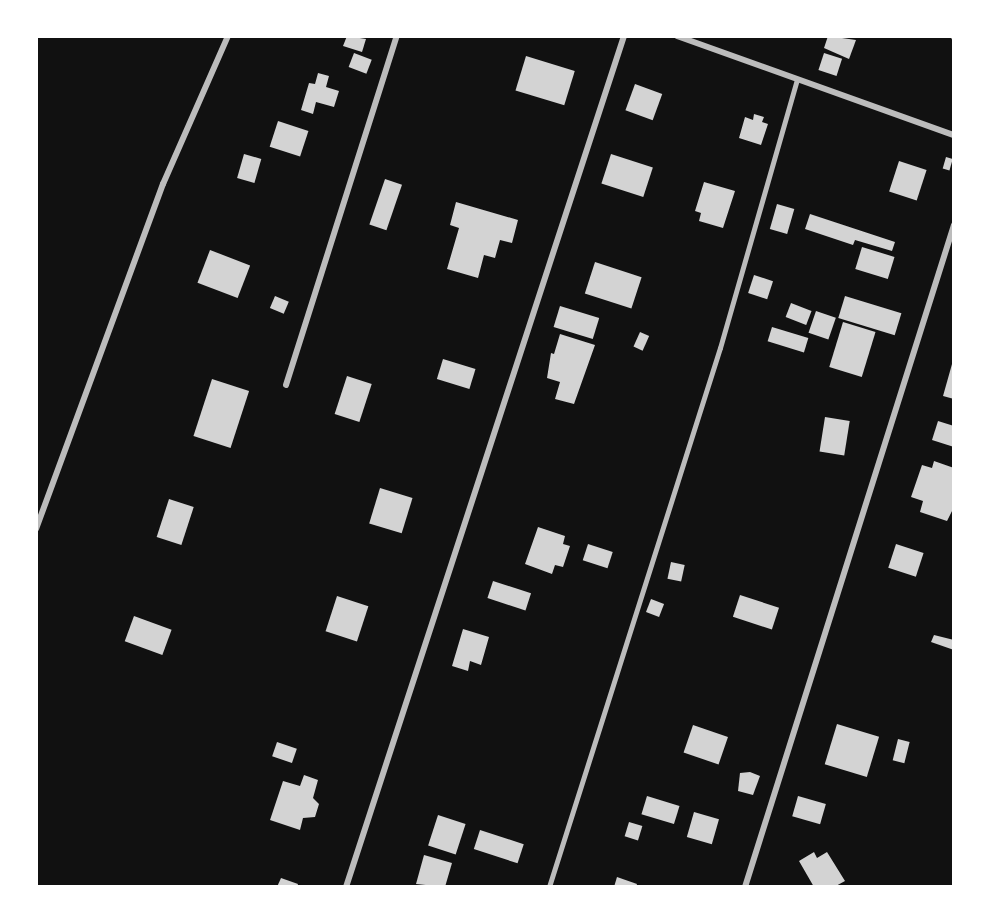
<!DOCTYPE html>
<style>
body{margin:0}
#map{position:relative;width:990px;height:923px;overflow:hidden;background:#111;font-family:Literata,serif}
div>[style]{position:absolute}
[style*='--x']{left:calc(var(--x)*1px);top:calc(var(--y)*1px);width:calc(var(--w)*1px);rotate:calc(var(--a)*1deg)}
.building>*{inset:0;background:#d3d3d3;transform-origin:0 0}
.service>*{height:4.5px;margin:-2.25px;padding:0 2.25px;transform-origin:2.25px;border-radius:2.25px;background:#bcbcbc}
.minor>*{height:6px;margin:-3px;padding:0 3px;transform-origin:3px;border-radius:3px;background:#bcbcbc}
span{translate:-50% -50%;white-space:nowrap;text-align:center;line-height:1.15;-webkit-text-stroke:4.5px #fff;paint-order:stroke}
.frame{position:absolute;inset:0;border:38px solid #fff;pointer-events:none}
</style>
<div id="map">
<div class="building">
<div style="clip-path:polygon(347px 36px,366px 39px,362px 52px,343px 46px)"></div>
<div style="clip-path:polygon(828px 36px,856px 40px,849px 59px,824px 48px)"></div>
<div style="left:354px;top:53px;width:19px;height:15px;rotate:21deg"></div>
<div style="left:824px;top:53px;width:19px;height:18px;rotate:18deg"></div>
<div style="left:526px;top:56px;width:51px;height:36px;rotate:17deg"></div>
<div style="clip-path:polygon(318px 73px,329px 76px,326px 87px,339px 91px,334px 107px,316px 102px,313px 114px,301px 110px,309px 83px,315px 84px)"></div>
<div style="left:635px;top:84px;width:29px;height:28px;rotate:20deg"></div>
<div style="clip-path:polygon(754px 114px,764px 117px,762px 122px,768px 124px,761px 145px,739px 138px,745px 117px,753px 120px)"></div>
<div style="left:278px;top:121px;width:32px;height:27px;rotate:18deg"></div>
<div style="left:244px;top:154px;width:18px;height:25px;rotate:16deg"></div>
<div style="left:611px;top:154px;width:44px;height:31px;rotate:18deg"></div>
<div style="left:946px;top:157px;width:7px;height:12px;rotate:16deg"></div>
<div style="left:899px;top:161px;width:29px;height:32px;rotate:18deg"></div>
<div style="left:385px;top:179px;width:18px;height:48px;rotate:19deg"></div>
<div style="clip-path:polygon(704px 182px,735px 191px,723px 228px,699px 221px,701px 213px,695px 211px)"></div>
<div style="clip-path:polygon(456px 202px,518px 220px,512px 243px,500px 240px,495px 258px,484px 255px,478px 278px,447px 269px,459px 228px,450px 225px)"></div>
<div style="left:777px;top:204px;width:18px;height:26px;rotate:16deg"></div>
<div style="clip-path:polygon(810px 214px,895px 242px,892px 251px,855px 240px,853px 245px,805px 229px)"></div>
<div style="left:862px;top:247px;width:34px;height:23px;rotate:17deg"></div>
<div style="left:210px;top:250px;width:43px;height:35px;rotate:21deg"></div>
<div style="left:595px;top:262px;width:49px;height:33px;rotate:18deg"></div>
<div style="left:754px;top:275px;width:20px;height:19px;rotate:18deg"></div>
<div style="left:275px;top:296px;width:15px;height:13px;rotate:23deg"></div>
<div style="left:845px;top:296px;width:59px;height:23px;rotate:17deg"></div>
<div style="left:791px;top:303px;width:22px;height:15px;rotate:21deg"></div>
<div style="left:560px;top:306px;width:41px;height:22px;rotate:17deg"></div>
<div style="left:816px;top:311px;width:21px;height:23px;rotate:19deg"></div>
<div style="left:843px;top:322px;width:34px;height:47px;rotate:17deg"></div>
<div style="left:772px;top:327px;width:38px;height:15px;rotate:17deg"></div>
<div style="left:640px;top:332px;width:10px;height:16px;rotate:24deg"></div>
<div style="clip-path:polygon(560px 334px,595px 345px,574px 404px,555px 399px,560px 382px,547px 378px,551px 353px,554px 354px)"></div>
<div style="left:443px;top:359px;width:34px;height:21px;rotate:17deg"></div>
<div style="clip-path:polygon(952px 364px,954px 364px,954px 399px,943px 396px)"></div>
<div style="left:347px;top:376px;width:26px;height:40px;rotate:18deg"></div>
<div style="left:212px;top:379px;width:39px;height:60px;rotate:18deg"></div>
<div style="left:825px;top:417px;width:25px;height:35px;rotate:9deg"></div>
<div style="clip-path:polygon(938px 421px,954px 426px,954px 447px,932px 440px)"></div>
<div style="clip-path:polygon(934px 461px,954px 468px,954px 507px,947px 521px,920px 512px,923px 501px,911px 497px,922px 465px,932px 468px)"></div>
<div style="left:380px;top:488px;width:34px;height:37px;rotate:17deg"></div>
<div style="left:169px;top:499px;width:26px;height:40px;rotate:18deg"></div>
<div style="clip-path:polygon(538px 527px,565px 536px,563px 544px,570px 546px,563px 567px,555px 565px,552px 574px,525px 564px)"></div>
<div style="left:588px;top:544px;width:26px;height:17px;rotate:18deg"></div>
<div style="left:896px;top:544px;width:29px;height:25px;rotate:18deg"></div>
<div style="left:671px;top:562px;width:14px;height:17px;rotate:12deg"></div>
<div style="left:493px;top:581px;width:40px;height:18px;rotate:18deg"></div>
<div style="left:740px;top:595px;width:41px;height:23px;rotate:18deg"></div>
<div style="left:337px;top:596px;width:33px;height:37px;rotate:18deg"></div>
<div style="left:651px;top:599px;width:14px;height:14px;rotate:21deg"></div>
<div style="left:134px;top:616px;width:40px;height:27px;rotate:20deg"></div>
<div style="clip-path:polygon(463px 629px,489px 637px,481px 665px,470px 661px,468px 671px,452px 666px)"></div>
<div style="clip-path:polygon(934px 635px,954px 640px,954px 650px,931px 642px)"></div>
<div style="left:837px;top:724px;width:44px;height:42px;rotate:17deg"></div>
<div style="left:693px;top:725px;width:37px;height:29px;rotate:19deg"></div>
<div style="left:898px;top:739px;width:12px;height:22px;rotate:14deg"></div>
<div style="left:277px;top:742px;width:21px;height:15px;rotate:19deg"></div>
<div style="clip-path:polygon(750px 772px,760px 776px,753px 795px,738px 791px,740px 773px)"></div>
<div style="clip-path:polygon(304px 775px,318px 780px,313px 798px,319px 804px,315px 817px,303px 818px,300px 830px,270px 820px,283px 781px,300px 786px)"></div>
<div style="left:647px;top:796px;width:34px;height:19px;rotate:17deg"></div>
<div style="left:798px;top:796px;width:29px;height:21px;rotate:16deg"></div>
<div style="left:694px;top:812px;width:26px;height:26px;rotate:16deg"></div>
<div style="left:438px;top:815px;width:29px;height:32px;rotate:18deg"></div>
<div style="left:629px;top:822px;width:14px;height:15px;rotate:17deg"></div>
<div style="left:480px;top:830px;width:46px;height:20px;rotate:18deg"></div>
<div style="clip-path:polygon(814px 852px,817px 858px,827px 852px,845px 881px,834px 887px,814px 887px,799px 861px)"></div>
<div style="clip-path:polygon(424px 855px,452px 863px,445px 887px,416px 884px)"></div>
<div style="clip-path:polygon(617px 877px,637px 884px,636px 887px,614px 887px)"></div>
<div style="clip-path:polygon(281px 878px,298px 884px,297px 887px,277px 887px)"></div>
</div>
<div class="service">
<div style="--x:549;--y:887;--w:565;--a:-72.4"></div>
<div style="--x:720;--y:348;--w:279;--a:-74"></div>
</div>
<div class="minor">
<div style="--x:677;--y:36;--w:294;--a:19.7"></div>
<div style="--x:954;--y:36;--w:1;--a:90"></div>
<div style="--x:286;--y:385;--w:366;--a:-72.4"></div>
<div style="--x:36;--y:529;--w:368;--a:-69.8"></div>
<div style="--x:163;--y:184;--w:162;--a:-66.3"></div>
<div style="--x:346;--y:887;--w:895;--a:-71.91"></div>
<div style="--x:745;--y:887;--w:694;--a:-72.48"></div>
</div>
<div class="frame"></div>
</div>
